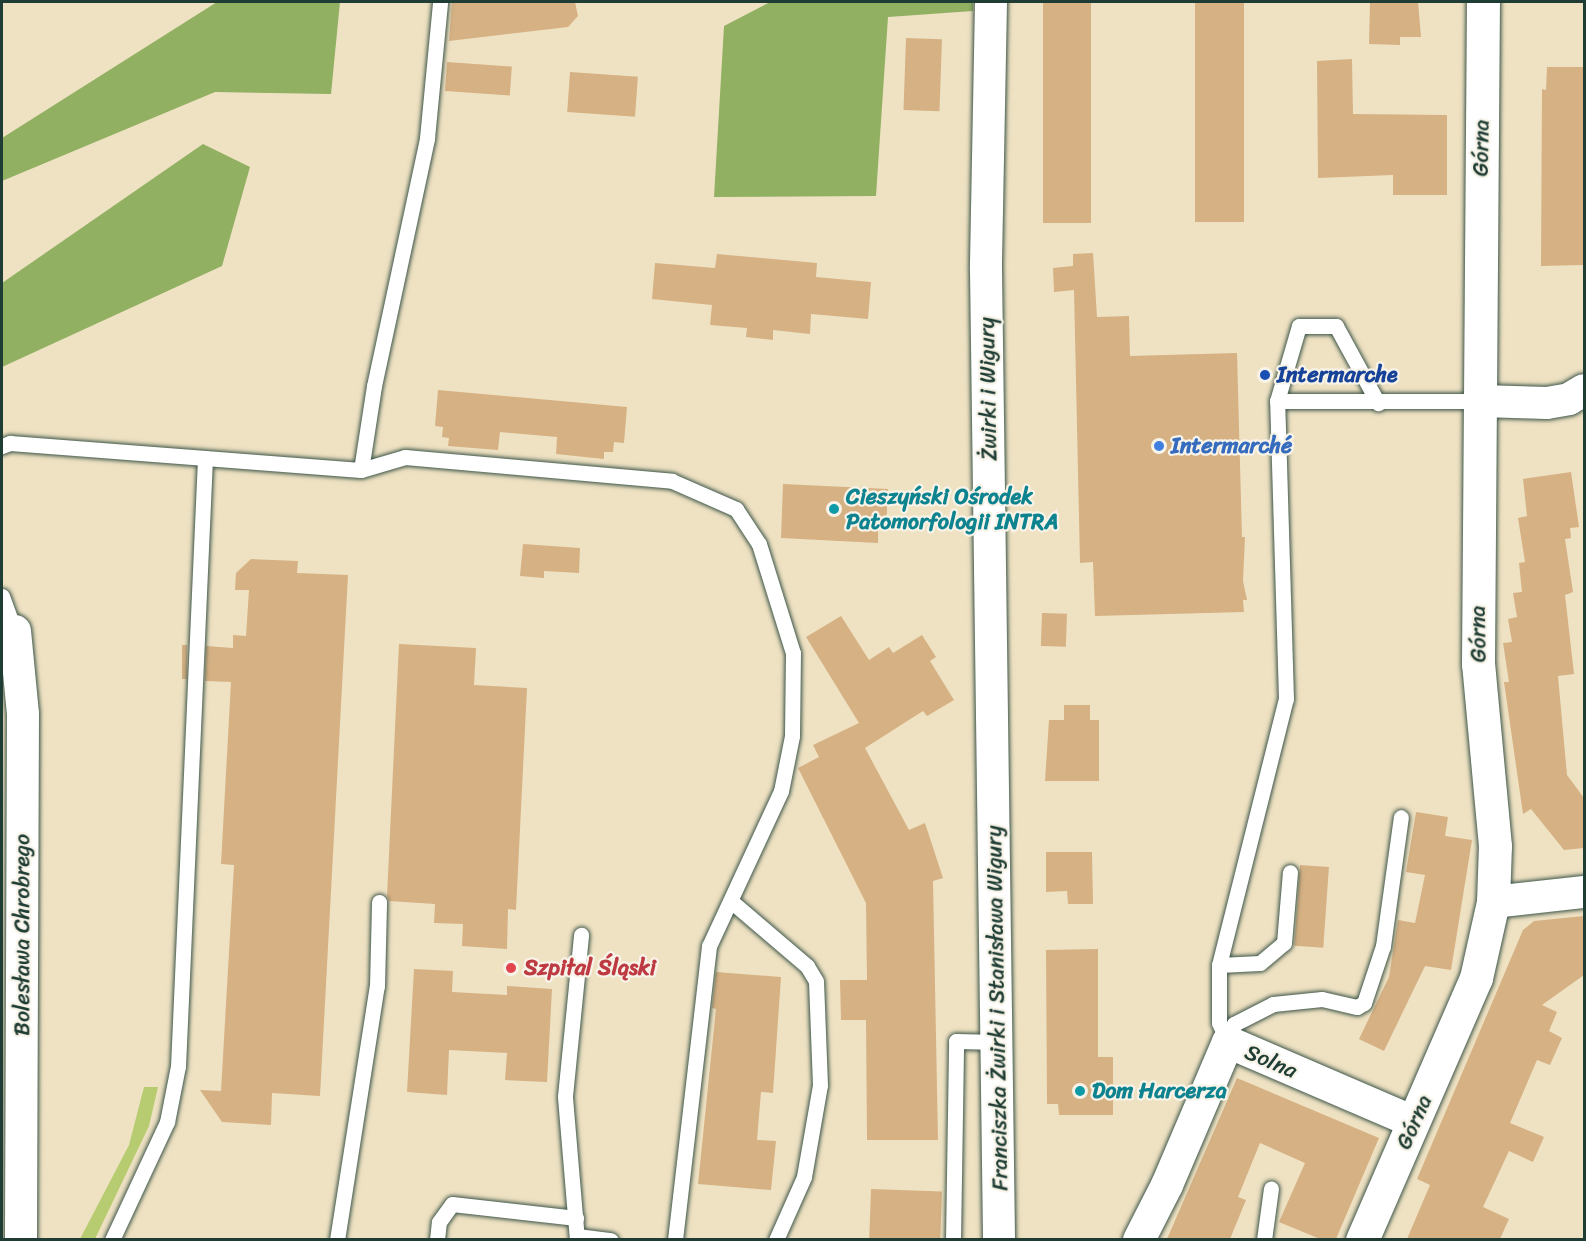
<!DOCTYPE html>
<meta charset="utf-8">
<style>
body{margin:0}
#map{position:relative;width:1586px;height:1241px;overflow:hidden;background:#efe2c3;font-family:Sriracha,sans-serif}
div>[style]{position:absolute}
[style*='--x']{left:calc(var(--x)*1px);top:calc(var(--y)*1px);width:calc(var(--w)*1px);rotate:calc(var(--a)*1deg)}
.green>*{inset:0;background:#b7cc70}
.forest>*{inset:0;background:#91b062}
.building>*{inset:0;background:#d6b184;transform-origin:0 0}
.roads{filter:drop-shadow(0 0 2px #3e5649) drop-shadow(0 0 2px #3e5649)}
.lane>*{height:15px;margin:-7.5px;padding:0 7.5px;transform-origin:7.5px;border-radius:7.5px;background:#fff}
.street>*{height:32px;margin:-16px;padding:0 16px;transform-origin:16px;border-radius:16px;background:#fff}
.secondary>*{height:33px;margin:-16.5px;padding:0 16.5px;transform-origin:16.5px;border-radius:16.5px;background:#fff}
.dots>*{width:16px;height:16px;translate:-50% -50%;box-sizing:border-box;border:3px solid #f7f3e8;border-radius:50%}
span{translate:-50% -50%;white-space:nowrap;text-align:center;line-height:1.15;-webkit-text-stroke:4.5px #f7f3e8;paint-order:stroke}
.street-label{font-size:22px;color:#1f3d34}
.transit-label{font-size:22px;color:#164399;font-weight:700}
.left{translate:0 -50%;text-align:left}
.shop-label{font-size:22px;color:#366cbe;font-weight:700}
.culture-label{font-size:22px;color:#0d838f;font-weight:700}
.health-label{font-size:22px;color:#be3a42;font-weight:700}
.frame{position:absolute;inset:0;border:3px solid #1f3d34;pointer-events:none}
</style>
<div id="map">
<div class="green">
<div style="clip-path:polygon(144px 1087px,158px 1087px,149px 1126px,95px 1239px,80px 1239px,129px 1145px)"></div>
</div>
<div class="forest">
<div style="clip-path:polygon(217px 2px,340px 2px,331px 94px,215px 92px,2px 181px,2px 138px)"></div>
<div style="clip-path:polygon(770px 2px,973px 2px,973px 11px,888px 17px,876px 196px,714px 197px,724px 26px)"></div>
<div style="clip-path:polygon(203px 144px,250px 167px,222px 266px,2px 367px,2px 283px)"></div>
</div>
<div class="building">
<div style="clip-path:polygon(452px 2px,575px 2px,578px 16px,568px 27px,449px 41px)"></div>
<div style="left:1043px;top:2px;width:48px;height:221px"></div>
<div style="left:1195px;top:2px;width:49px;height:220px"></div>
<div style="clip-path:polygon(1370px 2px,1418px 2px,1421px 37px,1400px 37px,1400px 45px,1369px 44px)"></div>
<div style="left:906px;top:38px;width:36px;height:72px;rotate:2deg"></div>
<div style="clip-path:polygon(1352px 59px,1353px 114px,1447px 115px,1447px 195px,1393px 195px,1393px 175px,1318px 178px,1317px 61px)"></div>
<div style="left:447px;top:62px;width:65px;height:29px;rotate:4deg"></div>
<div style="clip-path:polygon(1547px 67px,1584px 67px,1584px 265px,1541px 266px,1542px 89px,1546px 90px)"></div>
<div style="left:570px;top:72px;width:68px;height:40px;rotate:4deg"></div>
<div style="clip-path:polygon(1093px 253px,1097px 317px,1129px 316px,1130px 356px,1237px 353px,1242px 537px,1245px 537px,1243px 581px,1247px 600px,1243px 600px,1244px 612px,1095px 616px,1093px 562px,1080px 563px,1074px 290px,1054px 292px,1053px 268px,1073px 266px,1073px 254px)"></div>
<div style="clip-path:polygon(717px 254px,817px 263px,816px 277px,871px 282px,868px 319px,811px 314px,810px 334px,773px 330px,773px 340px,746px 337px,747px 328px,710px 325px,712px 305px,652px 299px,655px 263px,715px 268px)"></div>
<div style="clip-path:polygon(438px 390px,627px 407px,624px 443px,614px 442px,613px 452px,604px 452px,604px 459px,556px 454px,557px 437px,500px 432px,498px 450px,448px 446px,449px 438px,442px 437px,443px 427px,435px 426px)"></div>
<div style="clip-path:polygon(1571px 472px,1579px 527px,1570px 528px,1571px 538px,1565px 539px,1573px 592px,1565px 595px,1574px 674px,1558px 676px,1567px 775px,1584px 798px,1584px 848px,1564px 850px,1531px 809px,1523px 814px,1504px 682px,1509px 682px,1503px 643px,1512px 642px,1508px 619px,1517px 617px,1513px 593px,1522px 592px,1519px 563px,1525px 562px,1518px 518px,1527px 516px,1523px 479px)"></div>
<div style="clip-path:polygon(783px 484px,888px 489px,886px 529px,878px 529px,878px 543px,781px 538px)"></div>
<div style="clip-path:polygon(523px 544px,580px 548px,579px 573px,544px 571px,544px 578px,520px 576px)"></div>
<div style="clip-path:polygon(251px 559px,298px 561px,297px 573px,348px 575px,320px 1096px,272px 1093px,271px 1125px,222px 1122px,200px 1090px,221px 1091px,234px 865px,221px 864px,231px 682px,205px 681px,206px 646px,233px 648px,233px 635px,246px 636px,249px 590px,235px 590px,236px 573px)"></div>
<div style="left:1042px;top:613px;width:25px;height:33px;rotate:2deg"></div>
<div style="clip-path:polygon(841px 616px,869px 660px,889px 647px,893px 653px,922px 635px,936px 657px,930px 661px,954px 700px,927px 716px,923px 711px,865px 748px,909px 830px,925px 823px,943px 878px,933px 881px,938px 1140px,867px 1140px,866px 1020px,841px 1020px,840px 980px,867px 980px,866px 903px,798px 768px,819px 757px,813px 745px,859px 723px,806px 637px)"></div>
<div style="clip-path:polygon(399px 644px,476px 648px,474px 685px,527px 688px,516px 910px,508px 909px,507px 949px,462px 946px,463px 924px,434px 923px,435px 904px,389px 901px,387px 896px)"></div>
<div style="left:182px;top:645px;width:5px;height:34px"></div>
<div style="clip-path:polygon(1064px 705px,1090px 705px,1090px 720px,1099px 720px,1099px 781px,1045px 781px,1049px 720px,1064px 720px)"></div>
<div style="clip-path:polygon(1416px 812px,1448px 817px,1445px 836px,1472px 840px,1451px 970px,1425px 966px,1384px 1051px,1359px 1039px,1389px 977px,1398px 920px,1415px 923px,1425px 875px,1406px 872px)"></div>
<div style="clip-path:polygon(1046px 852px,1092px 852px,1093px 904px,1068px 904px,1067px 891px,1046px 892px)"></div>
<div style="left:1300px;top:865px;width:29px;height:81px;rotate:4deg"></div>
<div style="clip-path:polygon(1584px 916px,1584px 975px,1542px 1005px,1557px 1012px,1549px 1031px,1562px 1038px,1550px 1065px,1537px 1060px,1510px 1123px,1544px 1137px,1533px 1162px,1509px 1151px,1483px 1207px,1509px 1219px,1500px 1239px,1407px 1239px,1430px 1185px,1417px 1179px,1523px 930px,1534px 921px)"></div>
<div style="clip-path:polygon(1098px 949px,1098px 1057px,1113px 1057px,1113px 1115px,1059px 1115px,1058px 1104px,1047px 1104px,1046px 950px)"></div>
<div style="clip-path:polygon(414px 969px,453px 971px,452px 992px,507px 995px,507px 986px,552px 989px,547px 1082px,505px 1080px,507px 1053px,449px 1050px,447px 1095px,407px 1092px)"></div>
<div style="clip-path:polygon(716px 972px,781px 977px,773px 1093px,761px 1092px,757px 1140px,776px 1141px,771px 1190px,698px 1184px,716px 1009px,712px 1008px)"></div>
<div style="clip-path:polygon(1237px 1078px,1379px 1138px,1336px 1239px,1320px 1239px,1279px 1222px,1305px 1163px,1260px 1143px,1238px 1197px,1246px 1200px,1230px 1239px,1167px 1239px)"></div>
<div style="left:871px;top:1189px;width:71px;height:50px;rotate:2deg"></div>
</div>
<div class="roads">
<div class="lane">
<div style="--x:1277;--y:401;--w:78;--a:-73.7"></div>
<div style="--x:1299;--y:326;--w:37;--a:0"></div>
<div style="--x:1336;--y:326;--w:88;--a:61.4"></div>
<div style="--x:2;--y:446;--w:9;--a:-21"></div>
<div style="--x:10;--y:443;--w:196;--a:4.4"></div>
<div style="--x:205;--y:458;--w:609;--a:92.54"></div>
<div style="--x:178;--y:1066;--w:57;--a:101.1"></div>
<div style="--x:167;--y:1122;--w:130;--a:115"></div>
<div style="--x:205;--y:458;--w:156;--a:4.4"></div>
<div style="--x:361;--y:470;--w:46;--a:-16.5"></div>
<div style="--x:405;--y:457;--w:268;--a:5.1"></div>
<div style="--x:672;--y:481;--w:70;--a:23.6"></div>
<div style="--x:736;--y:509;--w:42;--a:56.7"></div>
<div style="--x:759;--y:544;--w:114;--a:72.7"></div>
<div style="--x:793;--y:653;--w:83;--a:90.7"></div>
<div style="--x:792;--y:736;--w:56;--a:101.3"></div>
<div style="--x:781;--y:791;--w:171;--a:114.9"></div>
<div style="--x:709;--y:946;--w:296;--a:96.6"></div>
<div style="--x:361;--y:470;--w:85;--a:-81.2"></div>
<div style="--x:374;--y:386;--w:254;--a:-77.9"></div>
<div style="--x:427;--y:138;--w:137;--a:-84.5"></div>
<div style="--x:2;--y:596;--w:37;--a:70"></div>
<div style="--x:732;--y:902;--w:99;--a:40.5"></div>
<div style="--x:807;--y:966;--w:17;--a:59"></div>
<div style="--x:816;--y:981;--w:104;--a:87.8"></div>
<div style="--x:820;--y:1085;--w:93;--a:99.9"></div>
<div style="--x:804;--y:1177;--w:69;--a:114"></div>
<div style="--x:1219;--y:965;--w:41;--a:-2.8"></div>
<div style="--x:1260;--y:963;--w:31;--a:-40"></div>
<div style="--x:1284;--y:943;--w:71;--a:-85.2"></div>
<div style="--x:1228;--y:1042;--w:21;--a:-115"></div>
<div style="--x:1219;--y:1023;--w:58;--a:-90"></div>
<div style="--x:1219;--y:965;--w:274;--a:-75.9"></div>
<div style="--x:1286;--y:699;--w:298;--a:-91.7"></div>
<div style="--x:1277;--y:401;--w:204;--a:0"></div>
<div style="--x:1228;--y:1042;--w:19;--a:-72"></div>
<div style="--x:1234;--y:1024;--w:44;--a:-27.1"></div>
<div style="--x:1273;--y:1004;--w:49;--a:-5.8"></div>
<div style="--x:1322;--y:999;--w:36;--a:13"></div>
<div style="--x:1357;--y:1007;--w:8;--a:-30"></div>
<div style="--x:1364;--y:1003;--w:60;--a:-71.6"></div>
<div style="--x:1383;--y:946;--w:130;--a:-82.1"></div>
<div style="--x:577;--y:1236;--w:34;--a:7"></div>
<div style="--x:337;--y:1240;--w:257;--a:-81.1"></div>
<div style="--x:377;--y:986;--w:84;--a:-88.6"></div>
<div style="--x:437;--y:1240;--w:18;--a:-84"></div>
<div style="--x:439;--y:1222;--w:22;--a:-54"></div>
<div style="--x:452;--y:1204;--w:125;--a:6.4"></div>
<div style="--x:577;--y:1240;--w:144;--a:-94.8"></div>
<div style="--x:565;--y:1096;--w:162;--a:-84.3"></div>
<div style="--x:953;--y:1240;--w:199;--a:-89.1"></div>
<div style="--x:956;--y:1041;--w:42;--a:1.4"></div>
<div style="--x:1264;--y:1240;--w:52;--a:-82.3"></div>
</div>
<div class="street">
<div style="--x:991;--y:2;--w:268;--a:91.1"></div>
<div style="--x:986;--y:270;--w:970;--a:89.23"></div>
<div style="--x:1481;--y:401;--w:66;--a:1.7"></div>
<div style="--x:1547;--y:403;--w:22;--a:-10"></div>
<div style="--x:1569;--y:399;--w:17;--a:-31"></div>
<div style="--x:15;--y:631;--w:83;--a:84.5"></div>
<div style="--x:23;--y:714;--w:526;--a:90.22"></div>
<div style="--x:1493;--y:902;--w:92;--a:-6.3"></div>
<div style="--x:1139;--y:1240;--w:62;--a:-63"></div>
<div style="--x:1167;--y:1185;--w:155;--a:-66.9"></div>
<div style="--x:1228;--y:1042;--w:202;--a:23.3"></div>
</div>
<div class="secondary">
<div style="--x:1362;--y:1240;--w:286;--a:-66.5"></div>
<div style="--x:1476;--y:978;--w:78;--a:-77.4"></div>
<div style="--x:1493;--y:902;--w:56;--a:-88"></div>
<div style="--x:1495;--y:846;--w:183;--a:-95.3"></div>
<div style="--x:1478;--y:664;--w:662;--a:-89.57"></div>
</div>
</div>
<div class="dots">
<div style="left:1265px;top:375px;background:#1a4fb4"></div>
<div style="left:1159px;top:446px;background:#3f7fe0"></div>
<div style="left:834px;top:509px;background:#0f9aa8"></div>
<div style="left:511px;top:968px;background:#e0444e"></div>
<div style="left:1080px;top:1091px;background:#0f9aa8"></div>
</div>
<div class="street-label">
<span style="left:1481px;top:148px;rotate:-89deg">Górna</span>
<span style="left:988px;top:389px;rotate:-91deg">Żwirki i Wigury</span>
<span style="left:1478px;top:634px;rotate:-91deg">Górna</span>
<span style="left:22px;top:935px;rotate:-90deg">Bolesława Chrobrego</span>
<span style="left:997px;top:1008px;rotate:-91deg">Franciszka Żwirki i Stanisława Wigury</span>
<span style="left:1271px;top:1061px;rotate:23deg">Solna</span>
<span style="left:1414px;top:1122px;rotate:-66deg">Górna</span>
</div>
<div class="transit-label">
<span class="left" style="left:1277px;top:375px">Intermarche</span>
</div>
<div class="shop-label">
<span class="left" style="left:1171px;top:446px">Intermarché</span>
</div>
<div class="culture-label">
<span class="left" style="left:846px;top:509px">Cieszyński Ośrodek<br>Patomorfologii INTRA</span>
<span class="left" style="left:1092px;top:1091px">Dom Harcerza</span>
</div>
<div class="health-label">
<span class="left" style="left:524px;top:968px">Szpital Śląski</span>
</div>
<div class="frame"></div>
</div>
